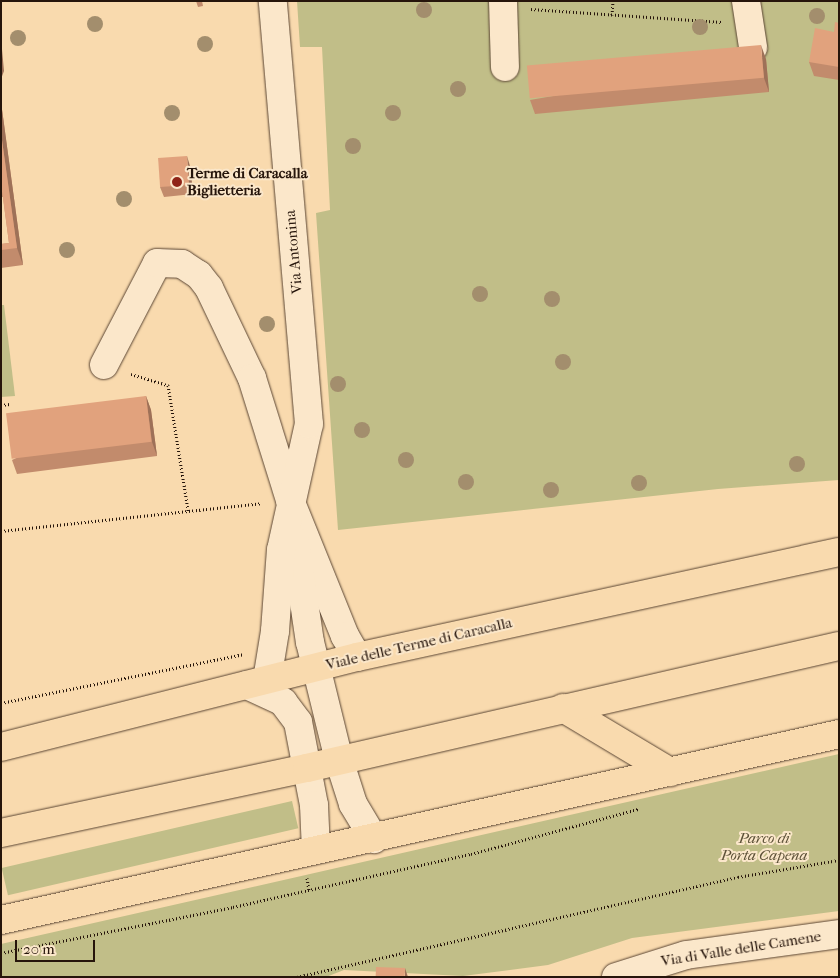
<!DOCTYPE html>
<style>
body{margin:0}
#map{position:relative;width:840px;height:978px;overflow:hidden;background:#f9daae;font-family:"IM FELL French Canon",serif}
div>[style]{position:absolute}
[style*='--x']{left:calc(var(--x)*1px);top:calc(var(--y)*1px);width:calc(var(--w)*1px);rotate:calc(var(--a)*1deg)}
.green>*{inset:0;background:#c1be88;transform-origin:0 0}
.path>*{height:3px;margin-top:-1.5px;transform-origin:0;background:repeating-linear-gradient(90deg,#26150b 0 1px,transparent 0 3.5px)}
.roads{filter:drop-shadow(0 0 1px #5b4634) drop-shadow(0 0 1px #5b4634)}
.minor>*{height:28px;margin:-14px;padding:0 14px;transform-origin:14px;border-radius:14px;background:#fbe7ca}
.major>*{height:28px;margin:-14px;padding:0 14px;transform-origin:14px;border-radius:14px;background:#f9daae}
.trees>*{width:16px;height:16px;margin:-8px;border-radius:50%;background:#a38e6d}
.wall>*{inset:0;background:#c28b6c}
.shaded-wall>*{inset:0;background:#9e7158}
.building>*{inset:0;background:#e1a27d;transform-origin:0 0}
.dots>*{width:14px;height:14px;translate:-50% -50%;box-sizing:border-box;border:2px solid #fbe7ca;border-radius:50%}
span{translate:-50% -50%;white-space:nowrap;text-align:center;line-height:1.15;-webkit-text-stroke:4px #fbe7ca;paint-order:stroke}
.poi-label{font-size:15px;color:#26150b;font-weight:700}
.left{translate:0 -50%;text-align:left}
.street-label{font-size:15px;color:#26150b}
.park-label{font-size:15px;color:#5c5037;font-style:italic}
.frame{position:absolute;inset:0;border:2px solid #26150b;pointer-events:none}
.scale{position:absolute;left:15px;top:940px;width:80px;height:22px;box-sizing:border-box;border:2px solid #26150b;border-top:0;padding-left:6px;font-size:15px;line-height:18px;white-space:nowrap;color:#26150b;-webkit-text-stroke:4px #fbe7ca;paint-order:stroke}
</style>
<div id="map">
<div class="green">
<div style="clip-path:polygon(297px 1px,839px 1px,839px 480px,718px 489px,338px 530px,316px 213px,330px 210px,322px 47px,300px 47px)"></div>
<div style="clip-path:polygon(1px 305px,4px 305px,15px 396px,1px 397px)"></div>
<div style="clip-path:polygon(839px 754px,839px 911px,632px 938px,548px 965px,463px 976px,344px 970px,326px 977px,1px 977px,1px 944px)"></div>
<div style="left:292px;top:801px;width:28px;height:298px;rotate:77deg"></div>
</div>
<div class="path">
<div style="--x:531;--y:9;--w:191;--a:3.9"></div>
<div style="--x:612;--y:15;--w:14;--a:-86"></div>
<div style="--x:131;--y:374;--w:39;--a:17"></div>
<div style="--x:168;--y:385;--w:127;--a:80.9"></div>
<div style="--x:1;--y:405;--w:9;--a:-6"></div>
<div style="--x:1;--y:531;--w:262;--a:-6.1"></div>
<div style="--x:1;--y:703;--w:247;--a:-11.4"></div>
<div style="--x:307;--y:878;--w:12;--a:81"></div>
<div style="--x:1;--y:953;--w:237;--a:-11.2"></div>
<div style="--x:233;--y:907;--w:244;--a:-12.6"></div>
<div style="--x:471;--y:854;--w:173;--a:-15.1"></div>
<div style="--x:297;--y:977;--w:452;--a:-12.8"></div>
<div style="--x:738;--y:877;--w:102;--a:-9.6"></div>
</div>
<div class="roads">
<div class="minor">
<div style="--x:503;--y:1;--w:66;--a:88.3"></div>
<div style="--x:746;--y:1;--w:47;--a:81.3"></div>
<div style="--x:104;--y:365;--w:115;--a:-62.5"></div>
<div style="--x:157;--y:263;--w:25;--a:2"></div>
<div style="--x:182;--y:264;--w:20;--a:33"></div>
<div style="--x:199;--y:275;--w:16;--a:52"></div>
<div style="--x:209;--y:288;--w:100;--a:64.5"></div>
<div style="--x:252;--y:378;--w:128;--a:72.7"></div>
<div style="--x:290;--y:500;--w:147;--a:68"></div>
<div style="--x:345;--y:636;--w:24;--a:60"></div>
<div style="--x:295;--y:541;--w:102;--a:81.6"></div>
<div style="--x:310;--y:642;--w:122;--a:76.2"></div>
<div style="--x:339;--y:760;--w:46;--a:72.3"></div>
<div style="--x:353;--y:804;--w:41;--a:59"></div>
<div style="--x:267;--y:680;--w:50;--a:-80.7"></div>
<div style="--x:275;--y:631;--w:81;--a:-85.8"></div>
<div style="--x:281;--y:550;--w:129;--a:-77.5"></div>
<div style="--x:309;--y:424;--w:425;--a:-94.9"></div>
<div style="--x:247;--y:685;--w:40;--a:25"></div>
<div style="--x:283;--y:702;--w:25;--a:53"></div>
<div style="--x:298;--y:722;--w:85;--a:79.1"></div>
<div style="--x:314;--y:805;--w:45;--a:87.5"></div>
<div style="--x:616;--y:977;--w:73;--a:-17.4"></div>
<div style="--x:686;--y:955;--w:154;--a:-7.8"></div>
</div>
<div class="major">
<div style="--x:563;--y:708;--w:125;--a:30.9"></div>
<div style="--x:1;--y:747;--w:367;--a:-14.2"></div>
<div style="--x:357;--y:657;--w:493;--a:-12.3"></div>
<div style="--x:1;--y:833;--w:313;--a:-12"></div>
<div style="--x:307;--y:768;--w:546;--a:-12.92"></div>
<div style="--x:1;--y:920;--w:858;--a:-12.51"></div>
</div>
</div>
<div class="trees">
<div style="left:424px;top:10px"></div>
<div style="left:817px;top:16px"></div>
<div style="left:95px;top:24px"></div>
<div style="left:700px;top:27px"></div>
<div style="left:18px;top:38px"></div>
<div style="left:205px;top:44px"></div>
<div style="left:458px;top:89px"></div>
<div style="left:172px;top:113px"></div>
<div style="left:393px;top:113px"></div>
<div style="left:353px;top:146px"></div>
<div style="left:124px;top:199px"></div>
<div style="left:67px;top:250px"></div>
<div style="left:480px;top:294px"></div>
<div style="left:552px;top:299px"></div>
<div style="left:267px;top:324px"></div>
<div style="left:563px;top:362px"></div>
<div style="left:338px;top:384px"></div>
<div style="left:362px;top:430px"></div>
<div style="left:406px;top:460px"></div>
<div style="left:797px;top:464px"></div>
<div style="left:466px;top:482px"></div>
<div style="left:639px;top:483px"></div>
<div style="left:551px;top:490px"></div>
</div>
<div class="wall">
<div style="clip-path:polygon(196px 1px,202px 1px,203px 6px,198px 7px)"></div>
<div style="clip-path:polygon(839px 23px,839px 80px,814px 76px,809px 62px,834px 32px)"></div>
<div style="clip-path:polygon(766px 59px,769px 92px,535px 114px,530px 100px)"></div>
<div style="clip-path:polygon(1px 102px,23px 265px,1px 268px,1px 244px,9px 243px,3px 197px,1px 197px)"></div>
<div style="clip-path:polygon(190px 166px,193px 194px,164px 197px,160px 187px)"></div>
<div style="clip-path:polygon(146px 396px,151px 410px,157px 456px,17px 474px,12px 460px)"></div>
</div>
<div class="shaded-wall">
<div style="clip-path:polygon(1px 38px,4px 71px,1px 79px)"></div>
<div style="clip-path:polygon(761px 45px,766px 59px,769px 92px,764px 78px)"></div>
<div style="clip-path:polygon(1px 102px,23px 265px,17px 248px,1px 133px)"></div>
<div style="clip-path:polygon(187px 156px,190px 166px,193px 194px,189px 185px)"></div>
<div style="clip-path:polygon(146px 396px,151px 410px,157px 456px,152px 442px)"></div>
<div style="clip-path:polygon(405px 968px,408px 977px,405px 977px)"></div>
</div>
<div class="building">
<div style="clip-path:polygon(835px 22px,839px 23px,839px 67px,809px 62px,815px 28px,834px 32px)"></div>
<div style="left:761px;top:45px;width:33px;height:235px;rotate:85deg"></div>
<div style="clip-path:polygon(1px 133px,17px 248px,1px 250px,1px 244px,9px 243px,1px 184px)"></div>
<div style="left:187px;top:156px;width:29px;height:29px;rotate:86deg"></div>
<div style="left:146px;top:396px;width:46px;height:141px;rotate:83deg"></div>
<div style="left:376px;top:967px;width:29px;height:10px;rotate:2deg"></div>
<div style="clip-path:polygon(408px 976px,453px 976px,408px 977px)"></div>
</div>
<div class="dots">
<div style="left:177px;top:182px;background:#8f2418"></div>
</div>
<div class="poi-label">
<span class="left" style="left:187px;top:182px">Terme di Caracalla<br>Biglietteria</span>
</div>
<div class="street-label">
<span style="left:294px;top:252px;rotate:-95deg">Via Antonina</span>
<span style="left:419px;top:644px;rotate:-13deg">Viale delle Terme di Caracalla</span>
<span style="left:741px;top:949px;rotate:-9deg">Via di Valle delle Camene</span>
</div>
<div class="park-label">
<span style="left:764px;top:847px">Parco di<br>Porta Capena</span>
</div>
<div class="frame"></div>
<div class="scale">20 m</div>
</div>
